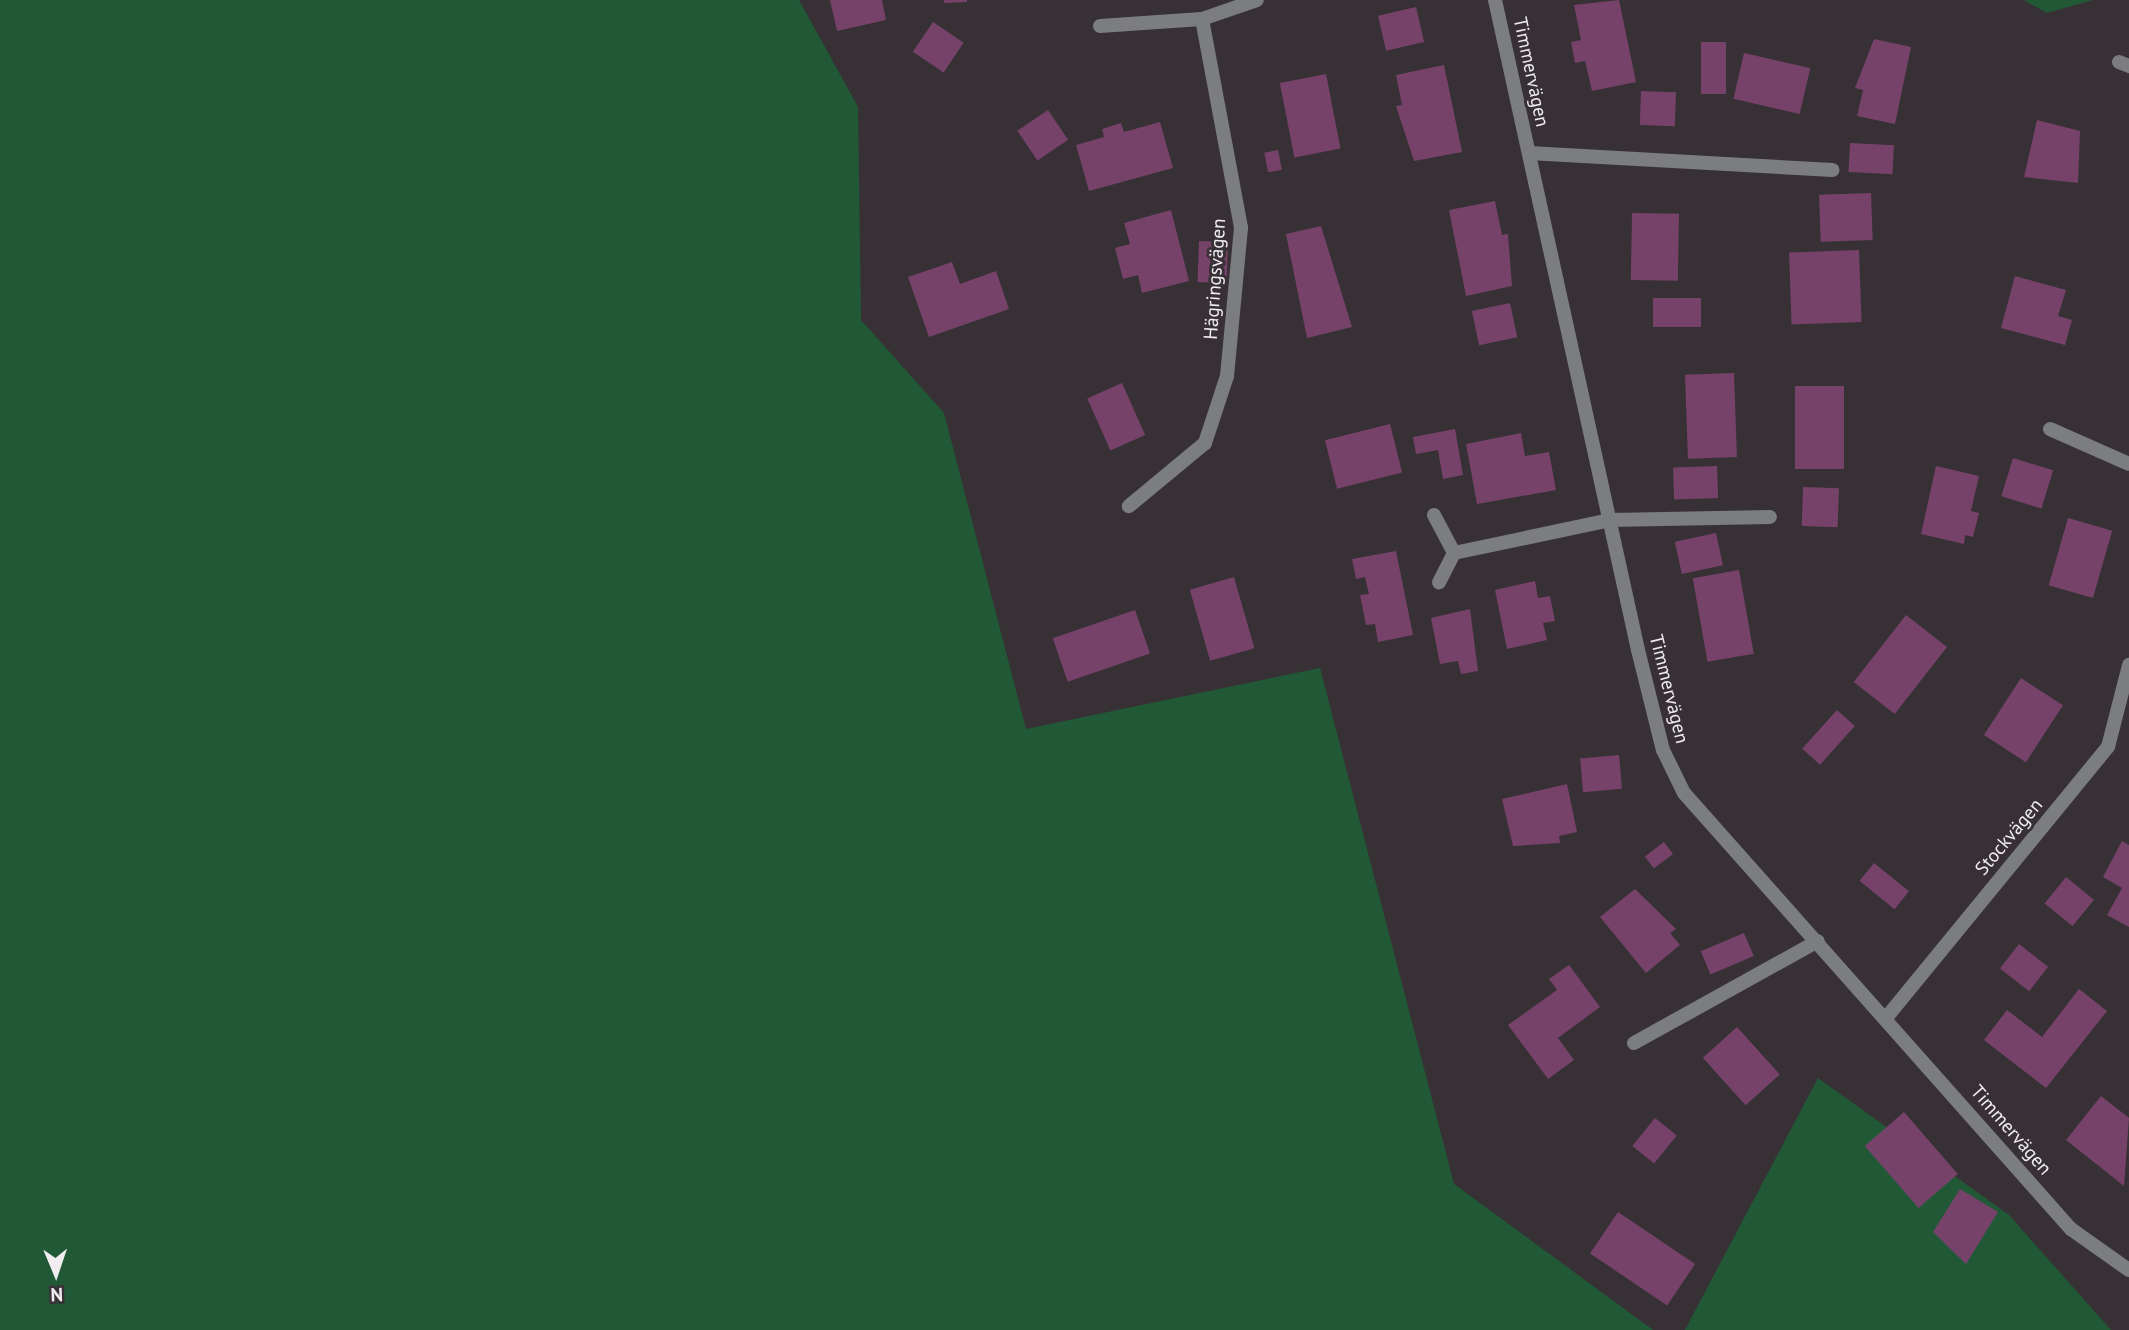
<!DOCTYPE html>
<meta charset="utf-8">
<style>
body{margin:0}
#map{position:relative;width:2129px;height:1330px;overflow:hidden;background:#373136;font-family:"PT Sans",sans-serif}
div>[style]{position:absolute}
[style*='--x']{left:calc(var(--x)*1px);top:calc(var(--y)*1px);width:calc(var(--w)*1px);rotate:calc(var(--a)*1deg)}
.green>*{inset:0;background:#215937}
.building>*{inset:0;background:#77426a;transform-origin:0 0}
.lane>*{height:14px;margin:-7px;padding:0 7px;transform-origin:7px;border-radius:7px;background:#7b7d80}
.street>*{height:14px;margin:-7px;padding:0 7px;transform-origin:7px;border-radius:7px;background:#7b7d80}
span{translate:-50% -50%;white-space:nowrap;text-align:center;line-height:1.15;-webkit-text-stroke:6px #373136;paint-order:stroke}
.street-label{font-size:19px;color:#f0ecf0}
.north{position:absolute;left:21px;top:1239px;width:70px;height:70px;-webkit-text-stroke:5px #373136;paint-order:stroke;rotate:178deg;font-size:19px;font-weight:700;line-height:28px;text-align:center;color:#f0ecf0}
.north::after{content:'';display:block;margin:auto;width:24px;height:32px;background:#f0ecf0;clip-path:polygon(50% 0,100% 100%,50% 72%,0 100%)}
</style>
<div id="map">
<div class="green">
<div style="clip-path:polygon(0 0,799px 0,858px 107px,861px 320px,944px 413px,1026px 729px,1320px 668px,1454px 1184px,1653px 1330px,0 1330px)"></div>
<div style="clip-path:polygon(2024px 0,2093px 0,2047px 13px)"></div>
<div style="clip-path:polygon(1818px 1078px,2009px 1215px,2111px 1330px,1685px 1330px)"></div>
</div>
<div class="building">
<div style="clip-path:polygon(830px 0,882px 0,886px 20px,837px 31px)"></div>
<div style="clip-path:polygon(944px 0,967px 0,967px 2px,944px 3px)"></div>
<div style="clip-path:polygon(1619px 0,1636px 82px,1592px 91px,1585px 61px,1575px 63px,1571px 42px,1581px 40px,1574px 5px)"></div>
<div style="left:1416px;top:7px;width:36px;height:39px;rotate:77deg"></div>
<div style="left:933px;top:22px;width:37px;height:36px;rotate:34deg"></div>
<div style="clip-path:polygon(1874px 39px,1911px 47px,1895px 124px,1857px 116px,1863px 90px,1855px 88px)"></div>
<div style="left:1701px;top:42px;width:25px;height:52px"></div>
<div style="left:1744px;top:53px;width:68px;height:47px;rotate:13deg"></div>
<div style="clip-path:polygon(1444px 65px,1462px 152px,1414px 161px,1396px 106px,1402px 105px,1396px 75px)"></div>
<div style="left:1326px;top:74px;width:76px;height:47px;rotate:79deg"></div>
<div style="left:1641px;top:91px;width:35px;height:34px;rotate:2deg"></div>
<div style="left:1048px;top:110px;width:36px;height:37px;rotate:56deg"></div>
<div style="clip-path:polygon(2037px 120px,2080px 131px,2078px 183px,2024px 177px)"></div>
<div style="clip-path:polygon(1160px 122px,1173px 168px,1089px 191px,1076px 145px,1104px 137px,1102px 129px,1121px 123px,1124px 132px)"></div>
<div style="left:1850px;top:143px;width:44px;height:29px;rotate:3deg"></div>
<div style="left:1278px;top:150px;width:20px;height:14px;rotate:79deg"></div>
<div style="left:1871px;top:193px;width:47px;height:52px;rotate:88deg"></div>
<div style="clip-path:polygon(1495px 201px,1502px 235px,1508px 234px,1512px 286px,1466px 296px,1449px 210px)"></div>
<div style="clip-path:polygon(1171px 210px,1189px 281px,1142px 293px,1138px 275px,1123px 279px,1115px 248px,1130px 244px,1124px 223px)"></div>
<div style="left:1632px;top:213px;width:47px;height:67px;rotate:1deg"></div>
<div style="clip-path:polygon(1321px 226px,1352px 327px,1307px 338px,1286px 234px)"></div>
<div style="left:1199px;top:241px;width:29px;height:41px;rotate:2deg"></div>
<div style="left:1859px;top:250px;width:72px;height:70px;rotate:88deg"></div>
<div style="clip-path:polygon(952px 262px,960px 284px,996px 271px,1009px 309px,929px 337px,908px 277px)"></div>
<div style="clip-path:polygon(2015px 276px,2066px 290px,2058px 316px,2072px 320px,2065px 345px,2001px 328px)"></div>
<div style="left:1653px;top:298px;width:48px;height:29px"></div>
<div style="left:1510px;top:303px;width:35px;height:39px;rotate:78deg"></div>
<div style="left:1734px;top:373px;width:84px;height:49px;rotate:88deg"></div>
<div style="left:1122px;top:383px;width:57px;height:38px;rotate:66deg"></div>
<div style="left:1844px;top:386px;width:83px;height:49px;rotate:90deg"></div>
<div style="left:1390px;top:424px;width:50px;height:67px;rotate:76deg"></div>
<div style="clip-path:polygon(1455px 429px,1463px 475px,1443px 479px,1438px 450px,1416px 454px,1413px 437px)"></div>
<div style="clip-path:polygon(1521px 433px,1525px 456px,1549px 452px,1556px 490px,1477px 504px,1466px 444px)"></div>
<div style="left:2013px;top:458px;width:42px;height:40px;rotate:17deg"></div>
<div style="left:1717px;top:466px;width:32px;height:44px;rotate:88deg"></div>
<div style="clip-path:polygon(1936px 466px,1979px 476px,1971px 511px,1979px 513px,1973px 537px,1965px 535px,1964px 544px,1921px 534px)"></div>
<div style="left:1803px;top:487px;width:36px;height:39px;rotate:2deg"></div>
<div style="left:2068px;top:518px;width:46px;height:70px;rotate:16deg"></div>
<div style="left:1716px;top:533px;width:33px;height:42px;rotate:78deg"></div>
<div style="clip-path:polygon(1396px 551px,1413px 635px,1378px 642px,1375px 624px,1366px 625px,1360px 595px,1369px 594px,1365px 577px,1356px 579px,1352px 559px)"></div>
<div style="left:1739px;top:570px;width:85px;height:47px;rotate:80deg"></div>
<div style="left:1234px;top:577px;width:74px;height:46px;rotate:74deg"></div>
<div style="clip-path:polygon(1535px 581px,1538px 598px,1550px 596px,1555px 621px,1543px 623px,1547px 640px,1507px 649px,1495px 590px)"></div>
<div style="clip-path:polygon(1470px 609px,1478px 671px,1461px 674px,1458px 661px,1440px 664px,1431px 618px)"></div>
<div style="left:1135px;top:610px;width:46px;height:87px;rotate:71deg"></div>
<div style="left:1906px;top:615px;width:52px;height:85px;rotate:38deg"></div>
<div style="left:2021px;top:678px;width:50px;height:68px;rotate:33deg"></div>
<div style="left:1837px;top:710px;width:24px;height:52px;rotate:42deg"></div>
<div style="left:1619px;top:755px;width:34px;height:39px;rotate:85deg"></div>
<div style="clip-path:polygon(1567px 784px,1577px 832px,1559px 836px,1560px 843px,1513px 846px,1502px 799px)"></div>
<div style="clip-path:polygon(2122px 841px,2129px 845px,2129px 927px,2107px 915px,2122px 888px,2103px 877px)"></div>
<div style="left:1664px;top:842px;width:15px;height:24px;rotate:53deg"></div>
<div style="left:1874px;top:863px;width:45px;height:23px;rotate:39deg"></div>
<div style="left:2066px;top:877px;width:36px;height:34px;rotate:39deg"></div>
<div style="clip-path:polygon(1635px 889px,1676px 929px,1670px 933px,1680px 945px,1646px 973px,1600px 917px)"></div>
<div style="left:1744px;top:933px;width:25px;height:47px;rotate:67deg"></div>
<div style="left:2019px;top:944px;width:37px;height:31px;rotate:38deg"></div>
<div style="clip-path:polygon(1569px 965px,1600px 1007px,1558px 1038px,1574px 1060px,1548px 1079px,1508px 1025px,1557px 990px,1549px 979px)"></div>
<div style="clip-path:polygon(2079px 989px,2107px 1011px,2046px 1088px,1984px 1040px,2007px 1010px,2042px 1037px)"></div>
<div style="left:1737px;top:1027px;width:64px;height:46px;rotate:48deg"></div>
<div style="clip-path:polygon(2101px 1096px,2129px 1118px,2124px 1186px,2066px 1140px)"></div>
<div style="left:1904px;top:1112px;width:82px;height:52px;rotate:49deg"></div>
<div style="left:1655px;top:1118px;width:28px;height:36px;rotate:39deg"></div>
<div style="clip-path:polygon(1960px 1189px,1998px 1212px,1966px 1264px,1933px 1232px)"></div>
<div style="left:1618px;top:1212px;width:93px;height:50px;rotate:34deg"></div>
</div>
<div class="lane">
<div style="--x:1434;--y:515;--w:43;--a:62.2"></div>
<div style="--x:1454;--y:553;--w:33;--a:117"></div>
</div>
<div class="street">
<div style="--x:1495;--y:0;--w:666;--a:77.59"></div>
<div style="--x:1638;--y:650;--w:103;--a:76"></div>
<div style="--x:1663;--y:750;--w:48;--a:64"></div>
<div style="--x:1684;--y:793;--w:583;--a:48.41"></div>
<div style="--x:2071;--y:1229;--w:71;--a:35.3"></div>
<div style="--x:1202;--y:19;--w:58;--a:-19.1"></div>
<div style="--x:1100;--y:26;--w:102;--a:-3.9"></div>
<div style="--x:1202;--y:19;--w:213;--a:79.4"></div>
<div style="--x:1241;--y:228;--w:149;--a:95.4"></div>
<div style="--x:1227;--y:376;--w:71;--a:108.2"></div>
<div style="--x:1205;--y:443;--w:99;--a:140.3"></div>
<div style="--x:2119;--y:62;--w:11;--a:22"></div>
<div style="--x:1529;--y:153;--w:304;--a:3.2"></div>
<div style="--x:2050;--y:429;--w:86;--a:23.9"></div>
<div style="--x:1454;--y:553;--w:159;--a:-11.9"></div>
<div style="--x:1610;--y:520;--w:160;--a:-1.1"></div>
<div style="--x:1886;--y:1018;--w:350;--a:-50.7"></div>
<div style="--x:2108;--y:747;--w:85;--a:-75.6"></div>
<div style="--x:1634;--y:1043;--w:210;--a:-29"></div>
</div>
<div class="street-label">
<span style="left:1531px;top:72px;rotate:78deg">Timmervägen</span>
<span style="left:1215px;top:279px;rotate:-86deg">Hägringsvägen</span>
<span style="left:1669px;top:689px;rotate:76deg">Timmervägen</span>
<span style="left:2009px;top:837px;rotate:-50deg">Stockvägen</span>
<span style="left:2011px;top:1130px;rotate:49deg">Timmervägen</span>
</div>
<div class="north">N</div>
</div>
